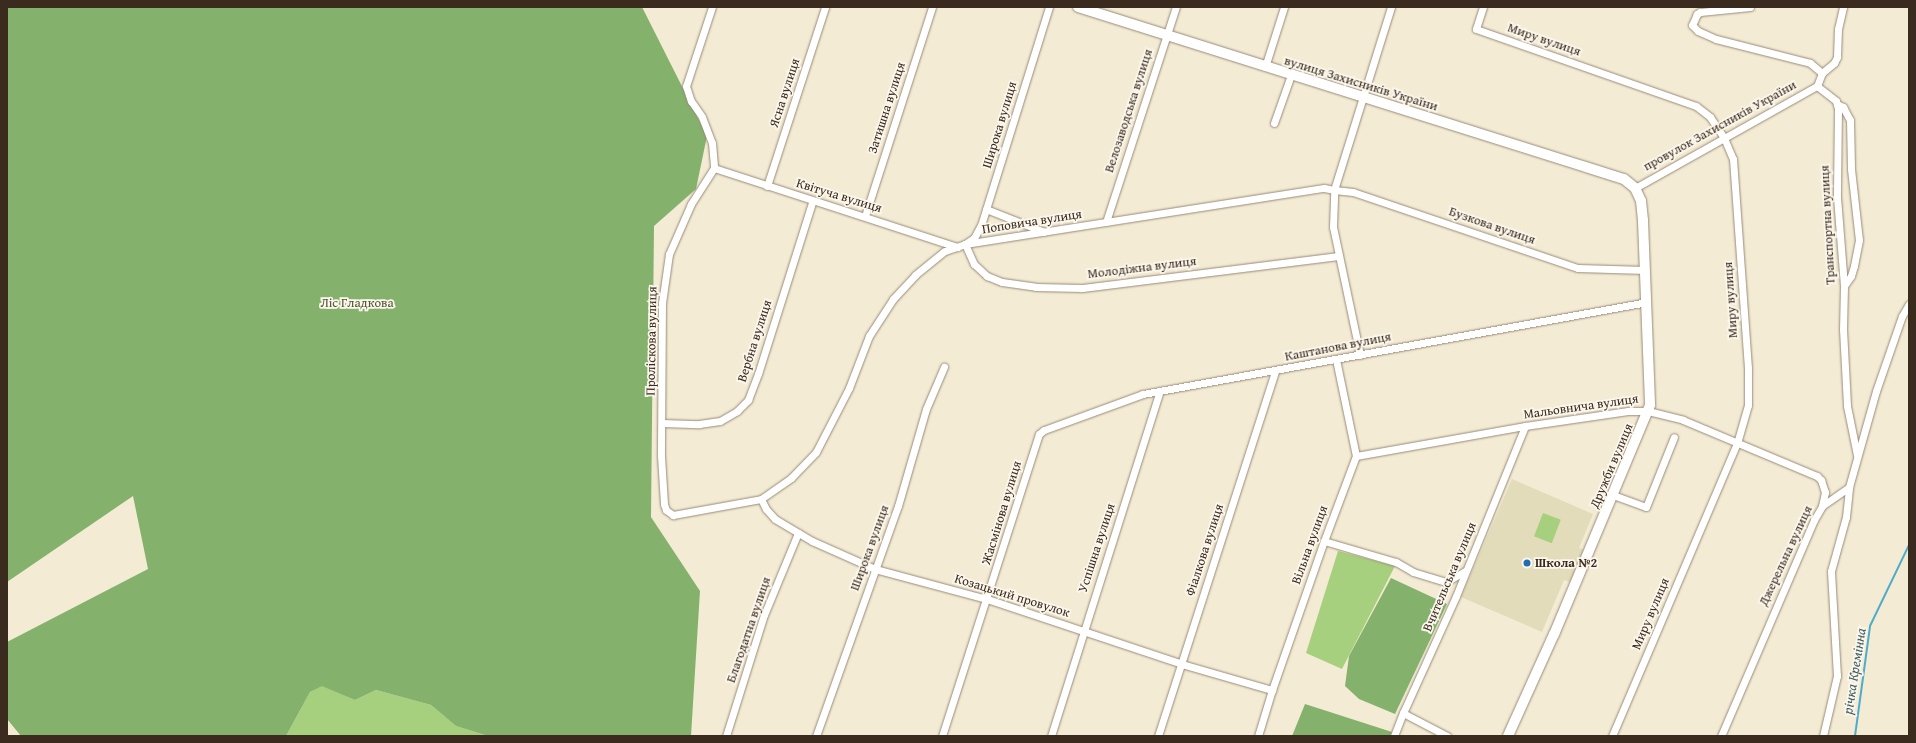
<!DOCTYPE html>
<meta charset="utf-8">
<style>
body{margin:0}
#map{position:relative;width:1916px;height:743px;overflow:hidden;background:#f4ebd4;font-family:"Gentium Book Plus",serif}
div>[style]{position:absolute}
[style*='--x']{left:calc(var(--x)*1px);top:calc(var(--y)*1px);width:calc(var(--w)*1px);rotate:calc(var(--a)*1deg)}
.built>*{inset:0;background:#e2dcba}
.green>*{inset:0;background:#a6d07d;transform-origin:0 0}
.forest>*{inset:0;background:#84b26c}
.stream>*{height:2px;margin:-1px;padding:0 1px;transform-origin:1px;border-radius:1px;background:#4daccb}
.roads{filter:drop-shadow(0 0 1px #988a79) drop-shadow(0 0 1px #988a79)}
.street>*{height:7px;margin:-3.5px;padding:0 3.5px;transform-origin:3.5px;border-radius:3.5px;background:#fff}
.secondary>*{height:10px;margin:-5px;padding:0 5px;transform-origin:5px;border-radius:5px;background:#fff}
.dots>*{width:11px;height:11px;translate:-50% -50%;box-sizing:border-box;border:2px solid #fbf7ec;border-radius:50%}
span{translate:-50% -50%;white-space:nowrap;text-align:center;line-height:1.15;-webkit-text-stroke:3.5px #fbf7ec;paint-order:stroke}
.street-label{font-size:13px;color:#3b2a1e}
.park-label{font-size:13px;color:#565436}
.poi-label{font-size:13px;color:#3b2a1e;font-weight:700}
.left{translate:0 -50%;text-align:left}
.water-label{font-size:14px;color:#425e63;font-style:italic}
.frame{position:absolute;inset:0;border:8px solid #3b2a1e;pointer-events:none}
</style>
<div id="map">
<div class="built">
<div style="clip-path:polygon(1512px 479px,1593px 514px,1579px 548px,1584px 550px,1570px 582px,1564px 580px,1542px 632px,1461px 597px)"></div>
</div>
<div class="green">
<div style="left:1543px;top:513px;width:19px;height:25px;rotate:21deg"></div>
<div style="clip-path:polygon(1338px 551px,1395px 566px,1342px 669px,1306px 653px)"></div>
<div style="clip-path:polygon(322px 685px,355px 700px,376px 690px,431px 705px,456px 726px,488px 736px,286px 736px,310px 692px)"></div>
</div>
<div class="forest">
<div style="clip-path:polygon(7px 7px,642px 7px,707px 136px,696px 189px,654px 226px,651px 517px,700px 591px,691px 736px,488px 736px,456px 726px,431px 705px,376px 690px,355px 700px,322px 686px,310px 692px,286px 736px,21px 736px,7px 719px,7px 642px,148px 569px,133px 496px,7px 582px)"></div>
<div style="clip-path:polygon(1391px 578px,1447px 604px,1395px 714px,1359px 699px,1345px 686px,1349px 656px)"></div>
<div style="clip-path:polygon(1305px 704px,1392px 732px,1390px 736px,1292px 736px)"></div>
</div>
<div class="stream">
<div style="--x:1855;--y:736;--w:111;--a:-82.2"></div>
<div style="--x:1870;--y:626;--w:90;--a:-64.3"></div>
</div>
<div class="roads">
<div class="street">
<div style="--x:712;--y:7;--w:83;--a:108.2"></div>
<div style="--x:686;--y:86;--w:16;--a:72"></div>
<div style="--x:691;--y:101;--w:19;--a:55"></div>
<div style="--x:702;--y:117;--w:28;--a:69"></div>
<div style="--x:712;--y:143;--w:25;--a:85"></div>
<div style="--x:714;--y:168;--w:43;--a:122.6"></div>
<div style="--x:691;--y:204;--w:55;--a:113.7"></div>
<div style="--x:669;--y:254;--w:49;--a:98.1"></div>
<div style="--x:662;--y:303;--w:153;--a:90.4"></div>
<div style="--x:661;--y:456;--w:48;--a:86.4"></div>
<div style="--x:664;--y:504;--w:6;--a:72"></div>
<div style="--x:666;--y:510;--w:9;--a:36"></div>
<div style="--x:673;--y:515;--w:89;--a:-10.3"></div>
<div style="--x:761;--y:499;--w:37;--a:-35"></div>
<div style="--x:791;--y:478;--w:36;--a:-46"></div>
<div style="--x:816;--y:452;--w:72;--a:-62.7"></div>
<div style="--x:849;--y:388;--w:56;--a:-69"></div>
<div style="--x:869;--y:336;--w:44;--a:-57"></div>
<div style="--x:893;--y:299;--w:33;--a:-47"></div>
<div style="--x:915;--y:275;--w:38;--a:-39"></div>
<div style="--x:945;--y:251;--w:21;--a:-19"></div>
<div style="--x:965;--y:244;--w:363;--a:-8.9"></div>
<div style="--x:1324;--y:188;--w:10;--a:11"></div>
<div style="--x:1334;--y:190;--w:192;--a:-72.7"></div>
<div style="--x:1049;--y:7;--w:228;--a:107.3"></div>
<div style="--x:981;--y:225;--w:15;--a:118"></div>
<div style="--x:974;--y:238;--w:11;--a:146"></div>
<div style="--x:965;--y:244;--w:22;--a:66"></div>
<div style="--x:974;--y:264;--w:18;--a:43"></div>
<div style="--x:987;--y:276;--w:16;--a:22"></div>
<div style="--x:1002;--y:282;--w:34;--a:8"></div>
<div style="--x:1036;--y:287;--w:46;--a:1.2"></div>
<div style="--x:1082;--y:288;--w:259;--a:-7.1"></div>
<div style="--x:1483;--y:7;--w:23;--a:108"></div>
<div style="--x:1476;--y:29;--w:233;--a:19.3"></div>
<div style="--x:1696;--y:106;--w:18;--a:38"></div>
<div style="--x:1710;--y:117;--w:25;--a:56"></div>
<div style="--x:1724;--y:138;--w:23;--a:67"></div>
<div style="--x:1733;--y:159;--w:210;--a:85.9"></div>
<div style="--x:1748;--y:368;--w:37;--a:90"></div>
<div style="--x:1748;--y:405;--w:40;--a:106"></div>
<div style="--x:1737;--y:443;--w:319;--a:113.1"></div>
<div style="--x:1750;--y:7;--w:50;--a:174.3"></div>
<div style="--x:1700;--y:12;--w:4;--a:146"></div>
<div style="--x:1697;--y:14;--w:12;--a:114"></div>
<div style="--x:1692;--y:25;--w:8;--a:45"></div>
<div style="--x:1698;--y:31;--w:20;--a:24"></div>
<div style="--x:1716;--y:39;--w:97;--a:14.3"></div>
<div style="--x:1810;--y:63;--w:16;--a:40"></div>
<div style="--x:1265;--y:67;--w:63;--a:-72.4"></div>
<div style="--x:1817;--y:86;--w:24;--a:38"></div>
<div style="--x:1836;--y:101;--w:8;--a:76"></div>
<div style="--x:1838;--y:109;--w:88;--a:90.7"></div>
<div style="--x:1837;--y:197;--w:89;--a:85.5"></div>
<div style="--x:1844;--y:286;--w:43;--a:91.3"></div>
<div style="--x:1843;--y:329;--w:77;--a:87"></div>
<div style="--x:1847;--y:406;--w:50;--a:78.5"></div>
<div style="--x:1817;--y:86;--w:14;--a:-69"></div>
<div style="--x:1822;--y:73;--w:16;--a:-40"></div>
<div style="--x:1834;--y:63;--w:7;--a:-63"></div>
<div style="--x:1837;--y:57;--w:28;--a:-88"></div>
<div style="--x:1838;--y:29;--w:23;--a:-77"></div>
<div style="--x:1837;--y:104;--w:7;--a:27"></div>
<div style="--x:1843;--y:107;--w:15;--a:62"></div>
<div style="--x:1850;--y:120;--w:49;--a:88.8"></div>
<div style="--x:1851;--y:169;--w:71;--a:83.6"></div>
<div style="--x:1859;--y:240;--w:26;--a:101"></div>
<div style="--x:1854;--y:266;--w:10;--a:107"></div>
<div style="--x:1851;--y:276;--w:12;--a:125"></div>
<div style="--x:1274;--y:123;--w:51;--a:-70.5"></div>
<div style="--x:714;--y:168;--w:256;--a:18"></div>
<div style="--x:767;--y:186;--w:188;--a:-72"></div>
<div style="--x:1635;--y:188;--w:209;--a:-29.3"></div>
<div style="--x:986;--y:209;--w:62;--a:21.6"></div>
<div style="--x:865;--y:216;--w:219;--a:-72.2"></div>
<div style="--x:1106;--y:222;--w:226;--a:-72"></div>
<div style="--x:1360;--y:355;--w:131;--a:-101.9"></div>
<div style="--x:1333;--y:227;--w:37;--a:-88"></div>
<div style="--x:1334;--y:190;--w:19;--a:6"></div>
<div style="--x:1353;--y:192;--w:237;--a:18.7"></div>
<div style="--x:1578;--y:268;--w:67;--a:1.7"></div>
<div style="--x:662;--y:423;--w:37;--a:2"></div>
<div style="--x:699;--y:424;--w:21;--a:-8"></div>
<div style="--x:720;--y:421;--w:20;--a:-30"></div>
<div style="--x:737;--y:411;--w:16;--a:-45"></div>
<div style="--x:748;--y:400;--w:28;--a:-69"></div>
<div style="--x:758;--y:374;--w:182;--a:-72.5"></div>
<div style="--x:1356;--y:456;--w:172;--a:-10.1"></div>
<div style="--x:1525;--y:426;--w:104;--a:-8.3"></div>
<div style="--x:1628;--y:411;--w:20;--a:0"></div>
<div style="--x:1648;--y:411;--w:36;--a:14"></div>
<div style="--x:1683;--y:420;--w:145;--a:22.7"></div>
<div style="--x:1817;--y:476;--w:6;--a:45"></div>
<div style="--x:1821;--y:480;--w:13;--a:72"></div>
<div style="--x:1825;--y:492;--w:14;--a:102"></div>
<div style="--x:1613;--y:495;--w:35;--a:20"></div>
<div style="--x:1646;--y:507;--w:75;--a:-68.2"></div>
<div style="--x:761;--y:499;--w:11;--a:63"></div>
<div style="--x:766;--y:509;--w:13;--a:48"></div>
<div style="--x:775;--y:519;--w:43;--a:30.7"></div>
<div style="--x:812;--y:541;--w:69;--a:24"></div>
<div style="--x:875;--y:569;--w:116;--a:15"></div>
<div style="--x:987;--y:599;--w:206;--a:18.4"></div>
<div style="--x:1182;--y:664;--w:94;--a:16.1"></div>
<div style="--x:1324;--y:541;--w:75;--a:16.3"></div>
<div style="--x:1396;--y:562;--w:20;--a:30"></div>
<div style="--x:1413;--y:572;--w:34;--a:17"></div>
<div style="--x:1446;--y:582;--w:22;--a:-30"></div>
<div style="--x:1403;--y:713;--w:50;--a:27.6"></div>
<div style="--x:726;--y:736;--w:127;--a:-72.6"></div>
<div style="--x:764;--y:615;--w:89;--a:-67.5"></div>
<div style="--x:816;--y:736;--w:244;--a:-70.4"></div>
<div style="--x:898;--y:506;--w:101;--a:-73.9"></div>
<div style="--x:926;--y:409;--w:46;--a:-66.8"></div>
<div style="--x:942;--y:736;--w:317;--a:-72.2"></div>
<div style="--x:1039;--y:434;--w:6;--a:-39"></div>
<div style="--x:1044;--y:430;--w:105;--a:-20"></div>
<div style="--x:1143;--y:394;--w:512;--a:-10.34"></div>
<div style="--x:1051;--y:736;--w:362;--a:-72.5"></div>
<div style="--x:1158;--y:736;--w:383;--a:-72.2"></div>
<div style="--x:1258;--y:736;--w:48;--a:-73.1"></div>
<div style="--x:1272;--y:690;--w:158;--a:-70.8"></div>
<div style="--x:1324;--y:541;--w:91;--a:-69.4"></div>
<div style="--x:1356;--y:456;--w:99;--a:-101.7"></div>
<div style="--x:1394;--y:736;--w:25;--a:-69"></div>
<div style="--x:1403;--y:713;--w:128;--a:-65.6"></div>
<div style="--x:1456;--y:596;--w:183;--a:-67.9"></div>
<div style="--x:1721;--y:736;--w:235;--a:-66.7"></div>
<div style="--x:1814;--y:520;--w:16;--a:-60"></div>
<div style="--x:1822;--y:506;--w:33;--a:-35"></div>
<div style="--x:1823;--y:736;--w:62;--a:-76.9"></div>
<div style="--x:1837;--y:676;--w:105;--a:-93.3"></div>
<div style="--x:1831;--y:571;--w:56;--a:-74.5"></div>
<div style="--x:1846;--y:517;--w:30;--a:-84"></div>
<div style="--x:1849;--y:487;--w:100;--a:-74.3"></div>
<div style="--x:1876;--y:391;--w:79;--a:-70.9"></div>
<div style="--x:1902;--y:316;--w:14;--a:-60"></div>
</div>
<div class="secondary">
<div style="--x:1078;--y:7;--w:572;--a:17.49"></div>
<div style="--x:1624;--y:179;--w:14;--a:39"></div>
<div style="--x:1635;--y:188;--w:14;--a:65"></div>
<div style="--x:1641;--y:201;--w:20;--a:84"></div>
<div style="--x:1643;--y:221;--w:184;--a:87.8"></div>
<div style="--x:1650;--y:405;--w:248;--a:112.7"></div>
<div style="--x:1554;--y:634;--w:112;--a:114.3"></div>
</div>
</div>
<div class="dots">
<div style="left:1527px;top:563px;background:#1f6fb2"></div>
</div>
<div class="street-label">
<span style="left:1544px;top:40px;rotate:19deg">Миру вулиця</span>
<span style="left:1361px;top:84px;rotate:17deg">вулиця Захисників України</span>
<span style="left:785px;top:93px;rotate:-72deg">Ясна вулиця</span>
<span style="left:887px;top:108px;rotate:-72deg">Затишна вулиця</span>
<span style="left:1129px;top:111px;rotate:-72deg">Велозаводська вулиця</span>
<span style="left:1000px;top:125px;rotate:-73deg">Широка вулиця</span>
<span style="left:1720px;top:126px;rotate:-29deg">провулок Захисників України</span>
<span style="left:839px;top:196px;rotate:17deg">Квітуча вулиця</span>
<span style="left:1032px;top:222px;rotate:-9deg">Поповича вулиця</span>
<span style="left:1828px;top:225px;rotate:-93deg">Транспортна вулиця</span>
<span style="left:1492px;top:226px;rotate:19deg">Бузкова вулиця</span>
<span style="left:1142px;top:268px;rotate:-7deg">Молодіжна вулиця</span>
<span style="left:1731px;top:300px;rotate:-94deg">Миру вулиця</span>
<span style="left:652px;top:341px;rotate:-89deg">Проліскова вулиця</span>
<span style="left:755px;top:341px;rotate:-72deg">Вербна вулиця</span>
<span style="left:1338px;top:347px;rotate:-11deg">Каштанова вулиця</span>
<span style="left:1581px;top:407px;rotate:-8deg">Мальовнича вулиця</span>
<span style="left:1612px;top:466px;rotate:-67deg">Дружби вулиця</span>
<span style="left:1002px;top:513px;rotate:-73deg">Жасмінова вулиця</span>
<span style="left:1310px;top:545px;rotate:-70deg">Вільна вулиця</span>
<span style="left:870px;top:548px;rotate:-70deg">Широка вулиця</span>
<span style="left:1097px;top:548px;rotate:-72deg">Успішна вулиця</span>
<span style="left:1205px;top:550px;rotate:-72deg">Фіалкова вулиця</span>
<span style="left:1786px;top:556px;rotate:-65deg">Джерельна вулиця</span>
<span style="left:1450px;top:577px;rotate:-67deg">Вчительська вулиця</span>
<span style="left:1012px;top:596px;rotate:17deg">Козацький провулок</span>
<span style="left:1651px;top:614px;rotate:-67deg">Миру вулиця</span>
<span style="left:749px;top:630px;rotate:-71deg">Благодатна вулиця</span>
</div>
<div class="park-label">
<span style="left:357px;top:303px">Ліс Гладкова</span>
</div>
<div class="poi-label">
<span class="left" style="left:1535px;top:563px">Школа №2</span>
</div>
<div class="water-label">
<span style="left:1854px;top:671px;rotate:-81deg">річка Кремінна</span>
</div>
<div class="frame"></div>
</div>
